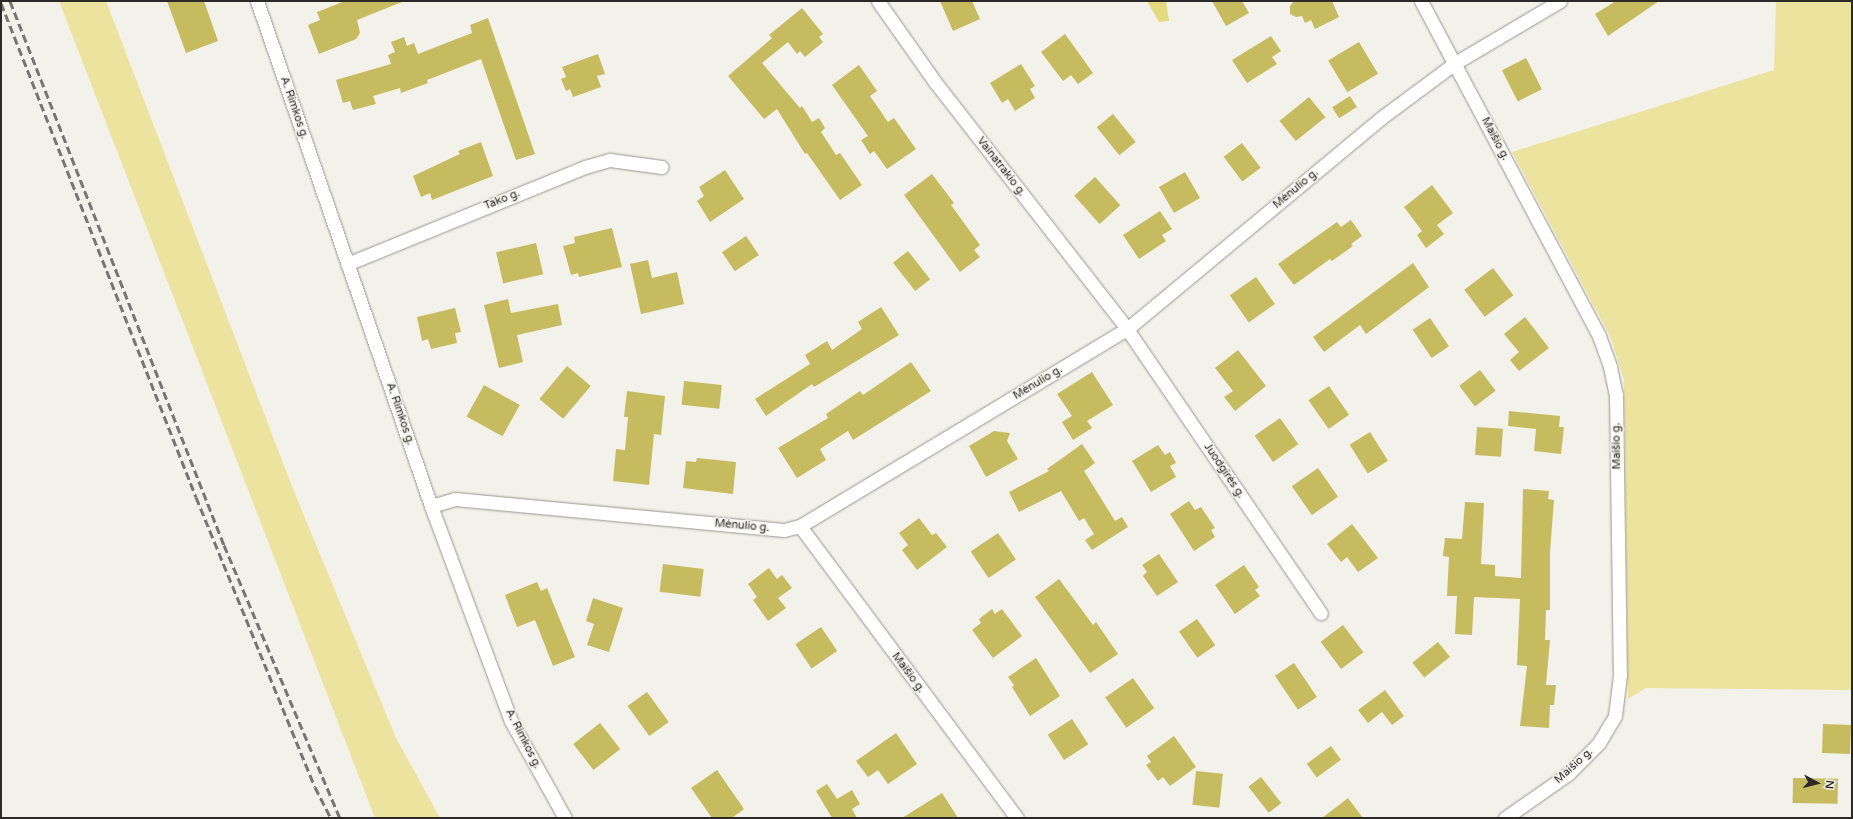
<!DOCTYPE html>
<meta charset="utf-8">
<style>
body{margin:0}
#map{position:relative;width:1853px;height:819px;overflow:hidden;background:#f2f2eb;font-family:"Varela Round",sans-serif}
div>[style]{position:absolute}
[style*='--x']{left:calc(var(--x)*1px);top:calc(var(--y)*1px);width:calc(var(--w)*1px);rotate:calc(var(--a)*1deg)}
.green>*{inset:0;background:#ebe39e}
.water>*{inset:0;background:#e5d97d}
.building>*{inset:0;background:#c7bb60;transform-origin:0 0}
.roads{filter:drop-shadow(0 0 1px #96958f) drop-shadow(0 0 1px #96958f)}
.minor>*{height:13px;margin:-6.5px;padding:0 6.5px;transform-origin:6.5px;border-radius:6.5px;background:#fff}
.rail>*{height:3px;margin-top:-1.5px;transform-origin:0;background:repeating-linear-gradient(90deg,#757571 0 8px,transparent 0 12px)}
span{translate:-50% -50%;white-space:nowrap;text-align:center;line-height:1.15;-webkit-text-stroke:3.5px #f2f2eb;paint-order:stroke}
.street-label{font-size:11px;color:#2b2a28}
.frame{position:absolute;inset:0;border:2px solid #2b2a28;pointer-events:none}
.north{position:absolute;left:1797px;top:763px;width:40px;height:40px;-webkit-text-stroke:3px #f2f2eb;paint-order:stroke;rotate:97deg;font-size:11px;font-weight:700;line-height:16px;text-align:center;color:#2b2a28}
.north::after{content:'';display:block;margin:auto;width:14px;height:18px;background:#2b2a28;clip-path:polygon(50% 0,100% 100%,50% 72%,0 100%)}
</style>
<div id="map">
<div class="green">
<div style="clip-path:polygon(59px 1px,106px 1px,293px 489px,396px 738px,440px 818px,375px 818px)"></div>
<div style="clip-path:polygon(1776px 1px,1852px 2px,1852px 690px,1646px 688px,1628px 699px,1624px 380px,1611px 338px,1512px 152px,1774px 70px)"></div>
</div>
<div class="water">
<div style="clip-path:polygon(1147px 1px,1166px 1px,1169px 21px,1159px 22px)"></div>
</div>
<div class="building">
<div style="clip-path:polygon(167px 1px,204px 1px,218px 41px,186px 53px)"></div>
<div style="clip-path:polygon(345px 1px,402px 2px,357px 20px,360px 33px,356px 39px,319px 54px,308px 25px,320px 20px,317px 12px)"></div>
<div style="clip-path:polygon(940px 1px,972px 1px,980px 19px,953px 31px)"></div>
<div style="clip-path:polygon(1212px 1px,1242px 1px,1249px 13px,1226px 26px)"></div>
<div style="clip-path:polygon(1294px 1px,1332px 1px,1339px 17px,1315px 29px,1311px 20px,1305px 23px,1302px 16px,1296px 17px,1290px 14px,1290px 6px)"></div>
<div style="clip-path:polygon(1616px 1px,1659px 1px,1608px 36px,1595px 14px)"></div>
<div style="clip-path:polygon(802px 8px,823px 34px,819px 37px,823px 42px,805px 57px,800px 51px,797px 54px,788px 42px,762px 63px,800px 108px,802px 106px,812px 122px,819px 118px,825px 128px,821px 132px,836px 155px,840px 153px,862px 185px,840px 200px,807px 153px,805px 154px,777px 109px,764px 119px,728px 76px,772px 38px,769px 35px)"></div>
<div style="clip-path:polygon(488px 18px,535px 154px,516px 160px,481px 59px,427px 80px,428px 83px,401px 93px,400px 88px,373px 96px,376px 104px,353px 110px,350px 101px,343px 103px,336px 80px,391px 64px,388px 55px,395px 52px,391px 42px,404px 37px,407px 46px,414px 43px,418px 54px,472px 33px,470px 25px)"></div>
<div style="clip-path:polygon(1065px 34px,1093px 73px,1078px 84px,1071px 75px,1063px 81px,1041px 52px)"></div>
<div style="clip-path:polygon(1271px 36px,1281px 51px,1272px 57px,1277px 64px,1247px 83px,1232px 60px)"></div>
<div style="left:1359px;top:42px;width:37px;height:36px;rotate:59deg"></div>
<div style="clip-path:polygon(598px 54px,605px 74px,597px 76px,601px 87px,573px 97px,570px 89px,566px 91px,561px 79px,566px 77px,562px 67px)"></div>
<div style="left:1526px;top:58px;width:35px;height:27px;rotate:63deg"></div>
<div style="clip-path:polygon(1021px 64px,1035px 86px,1030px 89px,1035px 98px,1015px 111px,1008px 99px,1002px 103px,990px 83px)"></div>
<div style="clip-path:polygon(859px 65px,877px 91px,870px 96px,888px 122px,894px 118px,916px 149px,887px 169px,874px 151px,870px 154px,861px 140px,868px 136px,832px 85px)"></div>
<div style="left:1350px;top:96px;width:13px;height:21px;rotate:58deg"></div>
<div style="left:1309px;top:97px;width:26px;height:38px;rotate:51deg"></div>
<div style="left:1113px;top:114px;width:36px;height:21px;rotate:51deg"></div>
<div style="clip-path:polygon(481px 142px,493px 176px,432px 200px,430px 193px,421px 197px,413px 176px,460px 154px,458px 151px)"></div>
<div style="left:1242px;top:143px;width:31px;height:23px;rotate:53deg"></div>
<div style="clip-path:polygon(725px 170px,744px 199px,710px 222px,697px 201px,704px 196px,699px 187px)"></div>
<div style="left:1185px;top:172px;width:30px;height:30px;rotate:60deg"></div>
<div style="clip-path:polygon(932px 174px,954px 203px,951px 205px,980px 245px,974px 250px,980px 257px,960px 272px,904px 195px)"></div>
<div style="left:1095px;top:177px;width:38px;height:28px;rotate:48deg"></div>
<div style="clip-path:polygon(1432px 185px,1453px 213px,1437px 225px,1444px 234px,1426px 248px,1417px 235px,1422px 231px,1404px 207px)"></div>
<div style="clip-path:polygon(1160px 211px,1172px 229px,1162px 235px,1166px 241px,1139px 259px,1123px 235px)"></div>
<div style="clip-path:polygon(1351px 220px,1362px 236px,1351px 244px,1353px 246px,1332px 261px,1330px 259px,1294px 285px,1278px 264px,1337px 222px,1341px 227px)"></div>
<div style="clip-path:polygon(612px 228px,622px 267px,579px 277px,578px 273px,571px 275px,563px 246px,575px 243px,574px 237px)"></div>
<div style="left:746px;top:236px;width:23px;height:29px;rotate:56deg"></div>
<div style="left:536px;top:243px;width:32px;height:41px;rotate:77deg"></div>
<div style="left:908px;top:251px;width:36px;height:19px;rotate:52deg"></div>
<div style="clip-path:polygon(648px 260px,652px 278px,677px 272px,684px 304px,641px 314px,630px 264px)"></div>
<div style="clip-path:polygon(1413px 263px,1429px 287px,1366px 334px,1360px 325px,1324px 352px,1313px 337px)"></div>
<div style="left:1493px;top:268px;width:34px;height:36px;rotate:53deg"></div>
<div style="left:1256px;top:277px;width:33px;height:32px;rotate:55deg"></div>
<div style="clip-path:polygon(508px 299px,511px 313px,558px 304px,562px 325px,517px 335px,523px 362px,499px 368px,484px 305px)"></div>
<div style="clip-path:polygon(881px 307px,899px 335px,814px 387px,812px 384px,766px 416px,755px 399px,810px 364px,805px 355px,827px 341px,832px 350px,862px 329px,858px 322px)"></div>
<div style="clip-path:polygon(455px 308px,461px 332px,455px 333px,457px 343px,431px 349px,428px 339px,422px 341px,417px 317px)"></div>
<div style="clip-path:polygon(1525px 317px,1549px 348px,1519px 371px,1510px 360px,1519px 352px,1504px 334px)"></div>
<div style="left:1430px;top:318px;width:34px;height:21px;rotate:56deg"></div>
<div style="clip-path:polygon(1238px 350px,1266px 386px,1235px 411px,1224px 397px,1233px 391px,1215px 368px)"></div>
<div style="clip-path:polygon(911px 362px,931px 391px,853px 440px,848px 431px,820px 449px,826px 460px,797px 478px,778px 448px,828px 418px,826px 414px,860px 391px,863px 395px)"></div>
<div style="left:567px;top:366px;width:31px;height:43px;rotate:40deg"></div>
<div style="left:1480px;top:370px;width:26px;height:26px;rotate:53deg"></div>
<div style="clip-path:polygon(1092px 372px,1113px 405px,1087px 421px,1092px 428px,1073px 440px,1062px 422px,1072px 416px,1057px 394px)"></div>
<div style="left:684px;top:381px;width:38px;height:24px;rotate:6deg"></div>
<div style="left:484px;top:385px;width:41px;height:36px;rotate:29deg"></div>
<div style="left:1329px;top:386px;width:35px;height:25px;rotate:55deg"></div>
<div style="clip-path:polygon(627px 391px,665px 396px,661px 435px,654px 434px,649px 485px,613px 481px,616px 449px,625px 450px,628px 417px,624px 417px)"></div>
<div style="clip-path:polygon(1509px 411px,1560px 416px,1559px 427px,1564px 427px,1561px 454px,1534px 451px,1536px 429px,1508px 426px)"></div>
<div style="left:1280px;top:418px;width:32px;height:31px;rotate:55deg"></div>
<div style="left:1477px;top:427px;width:26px;height:28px;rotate:4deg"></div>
<div style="clip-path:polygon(994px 431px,1010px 433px,1007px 441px,1018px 459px,986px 477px,969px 446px)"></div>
<div style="left:1370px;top:432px;width:34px;height:24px;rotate:58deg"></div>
<div style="clip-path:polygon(1082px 444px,1095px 463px,1084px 471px,1115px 521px,1122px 517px,1128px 527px,1092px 550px,1085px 540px,1094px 534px,1084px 518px,1079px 521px,1061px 491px,1019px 512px,1009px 492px,1049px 471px,1047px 469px)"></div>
<div style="clip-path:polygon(1158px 445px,1165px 455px,1170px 452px,1176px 463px,1170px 466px,1176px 477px,1151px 492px,1132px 461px)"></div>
<div style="clip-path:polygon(697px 458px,736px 462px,733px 494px,683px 488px,686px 461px,696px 462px)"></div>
<div style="left:1318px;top:468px;width:35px;height:32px;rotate:55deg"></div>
<div style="clip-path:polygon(1523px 489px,1549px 491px,1548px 499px,1554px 500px,1550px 552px,1550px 610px,1546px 610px,1545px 640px,1550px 640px,1546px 685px,1556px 685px,1554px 705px,1550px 705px,1549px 728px,1520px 726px,1527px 666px,1517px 665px,1520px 599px,1474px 597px,1472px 635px,1455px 634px,1457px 596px,1447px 596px,1449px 557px,1443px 556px,1445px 538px,1462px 539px,1465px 502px,1484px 503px,1481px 564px,1495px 565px,1495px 576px,1521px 578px)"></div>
<div style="clip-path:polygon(1189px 501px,1195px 510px,1201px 507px,1215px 528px,1211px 530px,1215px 537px,1194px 551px,1170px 514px)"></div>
<div style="clip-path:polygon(919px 518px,932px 535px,936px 533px,947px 547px,917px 570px,902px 550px,908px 545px,899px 533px)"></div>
<div style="clip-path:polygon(1352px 524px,1378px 558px,1358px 572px,1347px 557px,1341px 562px,1327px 544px)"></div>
<div style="left:998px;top:533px;width:32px;height:33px;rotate:56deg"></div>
<div style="clip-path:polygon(1159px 554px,1178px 582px,1157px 596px,1143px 576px,1147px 572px,1142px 565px)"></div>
<div style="left:663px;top:564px;width:41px;height:28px;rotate:7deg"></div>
<div style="clip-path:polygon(1244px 565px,1259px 587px,1255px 590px,1260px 596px,1235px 614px,1215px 585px)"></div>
<div style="clip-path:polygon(769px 568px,777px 579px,782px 575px,792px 588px,778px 598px,786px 608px,768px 621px,753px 600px,757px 597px,748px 584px)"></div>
<div style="clip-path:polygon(1059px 579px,1093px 625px,1096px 622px,1118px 654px,1090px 673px,1035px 597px)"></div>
<div style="clip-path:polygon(537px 582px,541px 591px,547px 588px,575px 657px,553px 666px,535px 620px,517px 627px,505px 595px)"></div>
<div style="clip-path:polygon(593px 598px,623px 608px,609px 652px,587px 645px,594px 624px,586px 621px)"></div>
<div style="clip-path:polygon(992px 609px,995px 614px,1002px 609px,1022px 636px,993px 658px,972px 630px,981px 623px,979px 619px)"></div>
<div style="left:1197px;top:619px;width:32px;height:22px;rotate:55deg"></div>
<div style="left:1343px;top:625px;width:34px;height:28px;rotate:53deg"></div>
<div style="left:821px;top:627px;width:29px;height:31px;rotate:56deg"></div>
<div style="left:1438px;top:642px;width:19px;height:33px;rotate:51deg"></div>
<div style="clip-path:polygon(1036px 658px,1060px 696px,1030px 716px,1012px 687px,1014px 685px,1008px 677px)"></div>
<div style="left:1294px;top:663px;width:41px;height:23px;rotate:56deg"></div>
<div style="left:1133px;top:678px;width:37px;height:34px;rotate:55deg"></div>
<div style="clip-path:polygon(1385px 690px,1404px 716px,1392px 725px,1382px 712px,1368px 723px,1358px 710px)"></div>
<div style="left:647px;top:692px;width:37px;height:24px;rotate:54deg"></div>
<div style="left:1072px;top:719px;width:30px;height:29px;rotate:57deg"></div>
<div style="left:600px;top:723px;width:33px;height:34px;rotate:52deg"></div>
<div style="left:1823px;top:724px;width:28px;height:29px;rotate:2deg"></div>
<div style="clip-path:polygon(896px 733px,917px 764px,888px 784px,878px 770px,868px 777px,856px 761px)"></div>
<div style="clip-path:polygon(1174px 736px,1196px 767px,1170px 786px,1163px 777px,1158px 781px,1146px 765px,1151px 762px,1147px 756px)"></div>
<div style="left:1331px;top:746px;width:17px;height:30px;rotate:54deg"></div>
<div style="clip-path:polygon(717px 770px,744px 809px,732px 818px,712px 818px,691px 788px)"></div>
<div style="left:1196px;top:771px;width:27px;height:34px;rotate:6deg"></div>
<div style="left:1261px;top:777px;width:33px;height:16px;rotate:52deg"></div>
<div style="left:1793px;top:778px;width:45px;height:25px;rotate:1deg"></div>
<div style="clip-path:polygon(827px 784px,837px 799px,852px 790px,860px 804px,852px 809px,857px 818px,832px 818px,816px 791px)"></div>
<div style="clip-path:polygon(942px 793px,958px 818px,902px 818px)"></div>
<div style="clip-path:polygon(1348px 798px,1363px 818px,1322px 818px)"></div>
</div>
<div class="roads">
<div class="minor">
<div style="--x:257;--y:1;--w:534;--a:70.99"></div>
<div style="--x:431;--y:506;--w:229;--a:69.6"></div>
<div style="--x:511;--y:721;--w:111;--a:60.9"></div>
<div style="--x:878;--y:1;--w:99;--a:54.9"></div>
<div style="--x:935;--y:82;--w:313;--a:52.1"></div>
<div style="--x:1127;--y:329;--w:344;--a:55.7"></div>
<div style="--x:1421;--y:1;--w:379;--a:62"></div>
<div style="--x:1599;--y:336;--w:33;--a:70"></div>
<div style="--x:1610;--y:367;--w:29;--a:78"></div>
<div style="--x:1616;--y:395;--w:280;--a:89.2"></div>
<div style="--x:1620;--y:675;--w:41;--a:97"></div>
<div style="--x:1615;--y:716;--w:31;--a:121"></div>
<div style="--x:1599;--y:743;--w:44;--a:135"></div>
<div style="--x:1568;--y:774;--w:77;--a:145.1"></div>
<div style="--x:347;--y:264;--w:257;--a:-22.2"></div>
<div style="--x:585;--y:167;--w:26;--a:-16"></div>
<div style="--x:610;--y:160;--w:52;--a:7.7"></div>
<div style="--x:431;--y:506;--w:25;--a:-16"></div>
<div style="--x:455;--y:499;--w:330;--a:5.4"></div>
<div style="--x:784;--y:530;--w:16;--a:-14"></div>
<div style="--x:800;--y:526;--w:382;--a:-31.1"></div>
<div style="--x:1127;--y:329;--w:330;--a:-39.7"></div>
<div style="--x:1381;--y:118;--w:92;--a:-36.6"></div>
<div style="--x:1455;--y:63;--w:122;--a:-30.6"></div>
<div style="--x:800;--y:526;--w:364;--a:53.4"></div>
</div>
</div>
<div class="rail">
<div style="--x:10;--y:1;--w:585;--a:68.53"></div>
<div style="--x:224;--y:545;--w:297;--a:67"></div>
<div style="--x:1;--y:3;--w:531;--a:68.46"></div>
<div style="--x:196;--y:497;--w:313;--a:67.7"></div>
<div style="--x:315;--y:787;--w:35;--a:63"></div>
</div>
<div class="street-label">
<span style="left:294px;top:108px;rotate:71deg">A. Rimkos g.</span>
<span style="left:1495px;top:139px;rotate:62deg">Maišio g.</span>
<span style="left:1001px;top:167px;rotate:52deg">Vainatrakio g.</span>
<span style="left:1296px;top:189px;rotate:-40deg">Mėnulio g.</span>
<span style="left:502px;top:200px;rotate:-22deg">Tako g.</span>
<span style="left:1038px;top:383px;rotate:-31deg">Mėnulio g.</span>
<span style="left:400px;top:414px;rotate:71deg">A. Rimkos g.</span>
<span style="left:1617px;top:446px;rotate:-91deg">Maišio g.</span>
<span style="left:1224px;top:471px;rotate:56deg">Juodgirės g.</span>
<span style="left:742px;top:526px;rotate:5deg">Mėnulio g.</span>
<span style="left:908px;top:673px;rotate:53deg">Maišio g.</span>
<span style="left:523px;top:739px;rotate:63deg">A. Rimkos g.</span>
<span style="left:1574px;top:766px;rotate:-42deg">Maišio g.</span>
</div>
<div class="frame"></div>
<div class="north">N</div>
</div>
